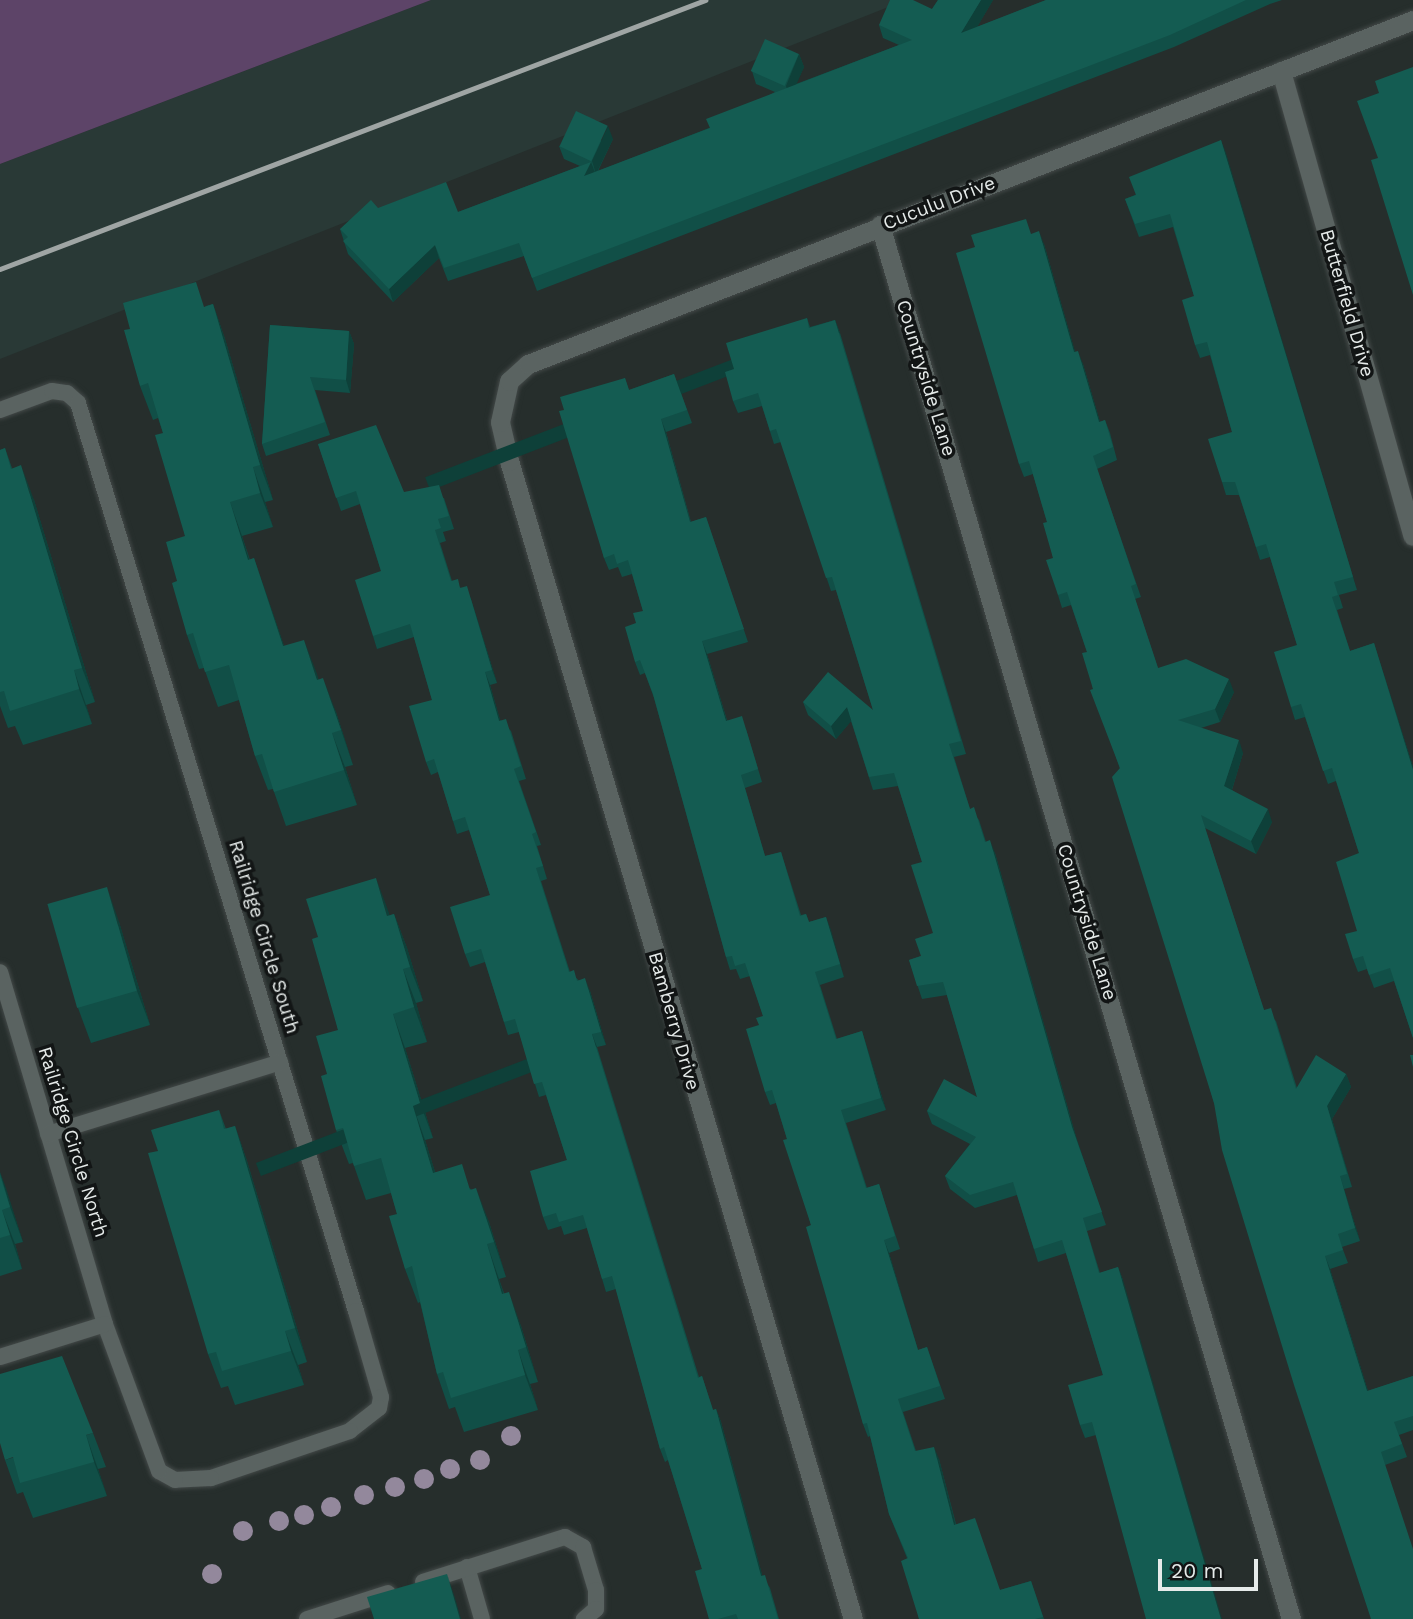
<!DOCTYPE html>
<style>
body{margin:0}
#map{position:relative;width:1413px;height:1619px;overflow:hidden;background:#262e2c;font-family:"Work Sans",sans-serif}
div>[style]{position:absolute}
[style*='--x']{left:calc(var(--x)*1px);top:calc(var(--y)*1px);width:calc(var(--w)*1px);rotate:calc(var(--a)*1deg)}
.built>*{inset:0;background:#293936}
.green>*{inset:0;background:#5d4468}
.roads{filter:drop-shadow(0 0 2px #434948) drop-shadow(0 0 2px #434948)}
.service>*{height:16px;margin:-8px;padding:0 8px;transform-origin:8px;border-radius:8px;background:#5a6361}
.minor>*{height:19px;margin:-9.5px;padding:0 9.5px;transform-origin:9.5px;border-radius:9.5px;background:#5a6361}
.rail>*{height:5px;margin:-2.5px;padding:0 2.5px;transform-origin:2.5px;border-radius:2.5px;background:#9fa5a4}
.trees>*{width:20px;height:20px;margin:-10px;border-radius:50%;background:#93889c}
.wall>*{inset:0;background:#114f47}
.shaded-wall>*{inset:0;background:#0e4039;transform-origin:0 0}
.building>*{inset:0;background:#145c52;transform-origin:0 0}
span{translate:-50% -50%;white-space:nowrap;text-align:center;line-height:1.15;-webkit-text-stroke:7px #121515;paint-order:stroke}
.street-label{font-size:19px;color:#e6ebea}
.scale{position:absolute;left:1158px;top:1559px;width:100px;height:32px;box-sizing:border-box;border:4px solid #e6ebea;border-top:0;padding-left:9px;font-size:21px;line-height:24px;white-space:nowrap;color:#e6ebea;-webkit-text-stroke:5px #121515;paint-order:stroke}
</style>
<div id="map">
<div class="built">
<div style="clip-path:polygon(431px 0,906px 0,0 359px,0 164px)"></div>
</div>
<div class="green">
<div style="clip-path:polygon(0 0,431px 0,0 164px)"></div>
</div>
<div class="roads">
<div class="service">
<div style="--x:0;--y:410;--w:55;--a:-20.1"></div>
<div style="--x:52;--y:391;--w:15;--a:8"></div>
<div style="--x:67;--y:393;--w:15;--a:42"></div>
<div style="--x:78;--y:403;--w:950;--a:72.98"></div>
<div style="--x:356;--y:1311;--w:90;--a:73.8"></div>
<div style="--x:381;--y:1397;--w:11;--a:100"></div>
<div style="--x:379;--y:1408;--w:37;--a:142"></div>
<div style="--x:350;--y:1431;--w:147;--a:161.3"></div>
<div style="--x:211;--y:1478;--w:36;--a:177"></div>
<div style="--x:175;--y:1480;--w:18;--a:-151"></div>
<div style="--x:159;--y:1471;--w:157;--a:-110.2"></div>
<div style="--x:105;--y:1324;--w:367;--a:-106.6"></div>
<div style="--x:48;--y:1134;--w:243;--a:-17.2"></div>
<div style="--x:0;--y:1357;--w:110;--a:-17.4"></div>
<div style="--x:467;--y:1567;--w:54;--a:73.9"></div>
<div style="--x:423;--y:1582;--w:149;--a:-17.6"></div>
<div style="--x:565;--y:1537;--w:21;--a:29"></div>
<div style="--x:583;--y:1547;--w:45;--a:73.2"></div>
<div style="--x:596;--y:1590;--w:19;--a:90"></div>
<div style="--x:596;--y:1609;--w:16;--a:140"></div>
<div style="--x:307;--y:1619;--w:85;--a:-17.8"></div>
</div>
<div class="minor">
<div style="--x:1281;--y:71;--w:483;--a:74.2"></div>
<div style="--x:880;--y:225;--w:1453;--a:73.57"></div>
<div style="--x:853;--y:1619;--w:1208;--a:-106.54"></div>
<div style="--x:509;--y:461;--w:40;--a:-103"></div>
<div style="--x:500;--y:422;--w:42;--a:-77.6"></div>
<div style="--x:509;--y:381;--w:25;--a:-42"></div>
<div style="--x:528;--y:364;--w:950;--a:-21.24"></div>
</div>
</div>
<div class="rail">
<div style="--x:0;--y:269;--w:755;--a:-20.88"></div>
</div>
<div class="trees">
<div style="left:511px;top:1436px"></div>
<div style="left:480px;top:1460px"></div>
<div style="left:450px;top:1469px"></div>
<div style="left:424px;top:1479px"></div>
<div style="left:395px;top:1487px"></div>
<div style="left:364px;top:1495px"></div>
<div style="left:331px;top:1507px"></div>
<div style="left:304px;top:1515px"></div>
<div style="left:279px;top:1521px"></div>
<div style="left:243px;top:1531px"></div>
<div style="left:212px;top:1574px"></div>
</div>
<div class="wall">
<div style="clip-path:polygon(938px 0,993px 0,977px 27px,1046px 0,1282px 0,1270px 4px,1174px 47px,537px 291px,524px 256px,448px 281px,439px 258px,393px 302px,348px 254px,340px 229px,378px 208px,458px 212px,580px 166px,564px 159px,559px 146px,613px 139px,598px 171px,709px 128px,775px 92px,756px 84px,752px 71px,799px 54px,804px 67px,796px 84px,899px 45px,883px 38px,879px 25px,932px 9px)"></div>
<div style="clip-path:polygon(1221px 140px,1357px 590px,1339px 595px,1343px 608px,1337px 610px,1350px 651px,1374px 643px,1413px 767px,1413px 1038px,1394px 981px,1374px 988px,1367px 969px,1358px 972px,1353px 959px,1357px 931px,1359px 853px,1336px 781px,1328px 784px,1305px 717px,1295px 720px,1291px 707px,1297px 645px,1270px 557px,1260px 560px,1239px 495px,1226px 495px,1222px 482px,1232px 432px,1210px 355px,1200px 358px,1195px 345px,1194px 296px,1173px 227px,1139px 237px,1125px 199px,1135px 195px)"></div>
<div style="clip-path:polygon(1031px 234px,1044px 244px,1075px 352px,1083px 364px,1100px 422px,1105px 420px,1110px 433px,1117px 460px,1097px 469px,1141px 597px,1135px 599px,1158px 668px,1234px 692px,1220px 722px,1201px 728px,1243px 753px,1232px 790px,1272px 822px,1256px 854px,1205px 828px,1264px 1010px,1276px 1021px,1297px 1088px,1346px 1074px,1351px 1087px,1332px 1119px,1352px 1187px,1344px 1189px,1360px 1241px,1342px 1247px,1348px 1263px,1330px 1269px,1368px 1391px,1413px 1376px,1413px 1430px,1399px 1435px,1407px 1457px,1385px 1465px,1214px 1103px,1120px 769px,1093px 689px,1087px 652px,1071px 605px,1062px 608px,1058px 595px,1053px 558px,1047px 522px,1033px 474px,1024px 477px,1019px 464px,975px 247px)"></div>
<div style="clip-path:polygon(213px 304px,225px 339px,273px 500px,265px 502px,273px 527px,242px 536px,250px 560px,254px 558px,284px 646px,318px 680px,336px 712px,353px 765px,345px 767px,357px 805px,286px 826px,273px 789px,268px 790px,255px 756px,239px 700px,218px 707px,204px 668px,199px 669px,187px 635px,177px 581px,185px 536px,163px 433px,158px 418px,153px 420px,140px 386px,206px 306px)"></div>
<div style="clip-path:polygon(807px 318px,810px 327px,835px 320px,840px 333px,966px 754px,954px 757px,970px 809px,979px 820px,986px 842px,995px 853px,1077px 1140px,1106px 1225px,1087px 1231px,1100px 1273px,1118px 1267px,1123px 1280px,1096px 1435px,1085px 1438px,1080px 1425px,1103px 1375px,1066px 1253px,1038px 1262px,1017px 1195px,975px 1208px,950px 1189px,945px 1176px,970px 1144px,932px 1124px,927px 1111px,977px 1097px,947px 995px,922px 999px,909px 960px,921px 956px,933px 933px,922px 862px,898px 786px,873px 790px,851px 721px,836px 739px,808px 715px,803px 702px,873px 710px,836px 590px,831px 591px,781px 442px,774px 444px,762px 406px,738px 413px,733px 401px,734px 369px)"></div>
<div style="clip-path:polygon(270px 325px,349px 331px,354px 344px,350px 393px,315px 390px,330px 435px,266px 456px,262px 444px)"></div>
<div style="clip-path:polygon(674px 374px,692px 423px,666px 432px,691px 522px,706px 517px,748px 642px,707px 654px,727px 720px,746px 729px,762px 782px,745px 788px,765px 856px,781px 852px,801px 915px,806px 914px,809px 922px,826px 917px,844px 977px,820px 985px,837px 1039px,862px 1031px,886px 1110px,846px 1123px,867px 1188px,879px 1184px,883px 1197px,900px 1249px,889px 1253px,918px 1350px,927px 1347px,945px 1399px,903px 1412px,916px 1451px,939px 1459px,956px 1524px,1000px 1590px,1031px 1581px,1044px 1619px,919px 1619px,907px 1558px,889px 1514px,870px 1436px,868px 1437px,863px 1424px,811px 1225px,787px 1139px,776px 1103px,770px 1105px,765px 1092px,759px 1025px,763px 1016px,750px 976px,740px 979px,736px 969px,730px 970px,726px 957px,654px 698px,645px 673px,640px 675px,635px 662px,636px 623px,643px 611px,632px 574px,622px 577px,618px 567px,609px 570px,604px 558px,564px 410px,625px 378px,629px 390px)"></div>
<div style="clip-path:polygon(318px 444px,404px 492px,444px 498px,454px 529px,443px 532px,446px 541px,440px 543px,452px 581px,461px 588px,471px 599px,497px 683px,490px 685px,500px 720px,511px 731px,526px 779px,519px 781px,541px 845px,537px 846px,547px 879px,541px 881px,570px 972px,590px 991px,606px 1045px,597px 1047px,699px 1377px,702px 1376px,713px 1410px,716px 1409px,721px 1422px,762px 1575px,770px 1588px,779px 1619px,709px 1619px,702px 1569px,668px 1460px,665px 1462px,660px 1449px,616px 1289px,606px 1292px,587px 1228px,564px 1235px,561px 1226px,548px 1230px,543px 1217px,567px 1160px,546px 1095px,539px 1097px,519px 1032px,508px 1035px,485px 962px,470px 967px,465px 954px,490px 895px,469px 830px,457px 834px,438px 772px,431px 775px,426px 762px,432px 700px,414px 637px,377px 649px,373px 636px,381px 571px,360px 504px,341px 511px)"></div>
<div style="clip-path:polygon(5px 448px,12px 468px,34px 500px,95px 702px,86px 705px,92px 724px,23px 745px,15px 726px,8px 728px,0 706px,0 450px)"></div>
<div style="clip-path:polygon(394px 914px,407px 948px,423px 1001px,416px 1003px,427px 1042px,405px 1048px,433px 1138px,425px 1140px,435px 1172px,471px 1189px,489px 1222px,506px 1277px,499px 1279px,504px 1293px,521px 1326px,538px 1382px,530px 1384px,538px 1410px,464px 1432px,455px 1407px,449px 1409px,437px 1374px,420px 1302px,418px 1303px,405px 1269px,397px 1214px,391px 1193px,366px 1200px,353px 1163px,349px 1164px,336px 1130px,327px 1074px,338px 1030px,318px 937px)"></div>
<div style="clip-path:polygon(119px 922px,150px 1025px,91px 1043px,78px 1008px)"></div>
<div style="clip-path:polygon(219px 1110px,226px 1129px,235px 1126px,247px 1161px,307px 1362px,298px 1365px,304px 1385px,235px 1405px,228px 1386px,221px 1388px,208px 1354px)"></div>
<div style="clip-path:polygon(0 1172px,23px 1242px,15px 1244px,22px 1269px,0 1276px)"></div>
<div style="clip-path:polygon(93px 1433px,106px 1467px,98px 1469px,107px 1496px,33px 1518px,23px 1492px,17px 1494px,5px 1460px)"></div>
</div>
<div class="shaded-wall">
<div style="clip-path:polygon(981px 0,993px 0,966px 46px,961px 33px)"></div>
<div style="clip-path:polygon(799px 54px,804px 67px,790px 99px,786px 86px)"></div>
<div style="clip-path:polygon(608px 126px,613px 139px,596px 174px,592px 161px)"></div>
<div style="clip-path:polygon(1221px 140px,1226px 153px,1357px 590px,1353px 577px)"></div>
<div style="clip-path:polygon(591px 162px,596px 175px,584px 176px)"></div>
<div style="clip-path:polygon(1039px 231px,1044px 244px,1079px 365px,1074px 352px)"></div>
<div style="clip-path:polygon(435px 245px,439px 258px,393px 302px,389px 289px)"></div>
<div style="clip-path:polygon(213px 304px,225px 339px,273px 500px,260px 465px)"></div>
<div style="left:835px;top:320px;width:14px;height:439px;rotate:69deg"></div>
<div style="clip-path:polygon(349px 331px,354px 344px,350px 393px,346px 380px)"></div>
<div style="clip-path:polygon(1078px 351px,1083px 364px,1104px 435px,1099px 422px)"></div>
<div style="clip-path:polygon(661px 419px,666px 432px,694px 535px,690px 522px)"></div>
<div style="clip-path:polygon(21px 465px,34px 500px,95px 702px,82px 668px)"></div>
<div style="clip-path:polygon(253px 467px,265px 502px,273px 527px,260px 493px)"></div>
<div style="clip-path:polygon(230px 502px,242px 536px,260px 594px,248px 560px)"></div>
<div style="clip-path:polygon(254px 558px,266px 593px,296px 681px,283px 646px)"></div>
<div style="clip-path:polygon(467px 586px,471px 599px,497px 683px,492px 670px)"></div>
<div style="clip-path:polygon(304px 640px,317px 674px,329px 715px,317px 680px)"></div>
<div style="clip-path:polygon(702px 641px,707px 654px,731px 734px,726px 721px)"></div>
<div style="clip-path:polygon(1374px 643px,1413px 767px,1413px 770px)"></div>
<div style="clip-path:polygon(74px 670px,86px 705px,92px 724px,79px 689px)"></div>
<div style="clip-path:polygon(485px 672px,490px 685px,504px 733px,499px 721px)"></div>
<div style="clip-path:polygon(323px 678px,336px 712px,353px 765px,341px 730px)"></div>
<div style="clip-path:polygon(1229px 679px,1234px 692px,1220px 722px,1215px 709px)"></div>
<div style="clip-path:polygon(847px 707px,852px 720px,836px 739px,831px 726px)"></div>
<div style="clip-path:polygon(332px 733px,345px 767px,357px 805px,344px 770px)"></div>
<div style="clip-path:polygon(1239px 740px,1243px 753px,1229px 799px,1224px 786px)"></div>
<div style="clip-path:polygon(1268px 809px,1272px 822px,1256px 854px,1251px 841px)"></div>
<div style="clip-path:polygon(990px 840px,995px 853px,1077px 1140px,1106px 1225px,1072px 1127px)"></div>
<div style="clip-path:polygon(376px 878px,389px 913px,399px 951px,387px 916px)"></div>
<div style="clip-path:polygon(107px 887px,119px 922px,150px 1025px,137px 991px)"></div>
<div style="clip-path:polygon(394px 914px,407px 948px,423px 1001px,410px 967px)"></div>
<div style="clip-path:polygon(826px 917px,831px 930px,844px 977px,840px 964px)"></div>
<div style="clip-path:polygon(403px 969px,416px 1003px,427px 1042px,414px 1007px)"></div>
<div style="clip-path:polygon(585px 978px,590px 991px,606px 1045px,601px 1032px)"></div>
<div style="clip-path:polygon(393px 1014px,405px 1048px,433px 1138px,420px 1103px)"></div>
<div style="clip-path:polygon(862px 1031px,866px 1044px,886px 1110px,881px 1098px)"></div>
<div style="left:592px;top:1034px;width:14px;height:360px;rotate:69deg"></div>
<div style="clip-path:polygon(1346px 1074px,1351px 1087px,1332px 1119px,1352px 1187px,1327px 1106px)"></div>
<div style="clip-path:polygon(413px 1106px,425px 1140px,446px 1207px,433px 1173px)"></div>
<div style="clip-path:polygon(235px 1126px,247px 1161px,307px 1362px,295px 1328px)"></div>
<div style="clip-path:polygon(0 1172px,6px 1188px,23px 1242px,10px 1207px)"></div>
<div style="clip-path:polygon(1340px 1176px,1360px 1241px,1355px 1228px)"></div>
<div style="clip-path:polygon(476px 1188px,489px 1222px,506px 1277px,494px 1242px)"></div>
<div style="clip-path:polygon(2px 1210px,15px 1244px,22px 1269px,10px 1235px)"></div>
<div style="clip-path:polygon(884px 1240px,889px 1253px,922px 1363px,918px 1350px)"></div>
<div style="clip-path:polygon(487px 1244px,499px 1279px,514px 1328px,502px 1294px)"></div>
<div style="clip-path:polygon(1325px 1256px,1330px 1269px,1372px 1404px,1367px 1391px)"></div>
<div style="clip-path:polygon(1118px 1267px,1123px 1280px,1222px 1619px,1221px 1619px)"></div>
<div style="clip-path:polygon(509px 1292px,521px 1326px,538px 1382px,526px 1347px)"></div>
<div style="clip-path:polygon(285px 1331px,298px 1365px,304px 1385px,291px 1351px)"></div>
<div style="clip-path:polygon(518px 1350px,530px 1384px,538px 1410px,525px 1375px)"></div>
<div style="clip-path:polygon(716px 1409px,721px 1422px,766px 1589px,761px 1576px)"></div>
<div style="clip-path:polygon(86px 1435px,98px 1469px,107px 1496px,94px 1462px)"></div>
<div style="clip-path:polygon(934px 1447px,939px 1459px,959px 1538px,954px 1525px)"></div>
<div style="clip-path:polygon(447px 1574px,455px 1598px,461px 1619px,460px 1619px)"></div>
</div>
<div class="building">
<div style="clip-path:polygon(890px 0,913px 0,932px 9px,938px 0,981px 0,961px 33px,1046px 0,1246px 0,1170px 35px,532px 278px,519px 243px,444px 268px,435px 245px,389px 289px,343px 241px,348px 237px,340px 229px,371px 200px,378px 208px,446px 182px,458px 212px,591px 162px,584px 176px,710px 128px,706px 119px,912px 40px,879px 25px)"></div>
<div style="left:765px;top:39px;width:37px;height:35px;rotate:24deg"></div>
<div style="clip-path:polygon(1413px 67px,1413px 295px,1371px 160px,1378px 158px,1357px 101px,1379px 93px,1375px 81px)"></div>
<div style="left:576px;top:111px;width:35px;height:39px;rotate:25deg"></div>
<div style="clip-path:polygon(1221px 140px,1353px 577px,1334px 582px,1338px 595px,1332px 597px,1350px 651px,1374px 643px,1413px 770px,1413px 1038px,1390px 968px,1369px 975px,1363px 956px,1353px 959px,1345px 934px,1357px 931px,1336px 862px,1359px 853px,1332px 768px,1323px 771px,1301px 704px,1291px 707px,1274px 652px,1297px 645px,1266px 544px,1256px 547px,1235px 482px,1222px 482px,1208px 439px,1232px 432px,1207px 342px,1195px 345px,1182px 300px,1194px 296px,1170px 214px,1135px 224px,1125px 199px,1136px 195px,1129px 177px)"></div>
<div style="clip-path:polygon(1026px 219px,1031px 234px,1039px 231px,1074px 352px,1078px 351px,1099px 422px,1105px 420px,1113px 447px,1093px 456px,1136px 584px,1131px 586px,1158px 668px,1186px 659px,1229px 679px,1215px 709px,1178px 720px,1239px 740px,1224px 786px,1268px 809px,1251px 841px,1201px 815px,1264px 1010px,1271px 1008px,1296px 1089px,1316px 1055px,1346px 1074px,1327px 1106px,1347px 1174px,1340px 1176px,1355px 1228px,1338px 1234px,1343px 1250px,1325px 1256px,1367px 1391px,1413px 1376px,1413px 1416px,1394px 1422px,1402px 1444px,1381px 1452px,1413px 1549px,1413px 1619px,1371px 1619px,1294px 1385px,1222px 1150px,1214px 1103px,1112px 777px,1120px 768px,1090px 690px,1093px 689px,1082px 653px,1087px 652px,1067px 592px,1058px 595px,1046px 560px,1053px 558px,1043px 523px,1047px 522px,1029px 461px,1019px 464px,956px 253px,975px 247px,971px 235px)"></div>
<div style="clip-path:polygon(196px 282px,204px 307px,213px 304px,260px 465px,253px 467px,260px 493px,230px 502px,248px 560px,254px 558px,283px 646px,304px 640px,317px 680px,323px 678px,341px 730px,332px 733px,344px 770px,274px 792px,262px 754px,255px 756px,229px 665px,205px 672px,193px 633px,187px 635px,172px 583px,177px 581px,166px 542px,185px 536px,155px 435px,163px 433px,148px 383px,140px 386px,124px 330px,130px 329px,123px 303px)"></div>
<div style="clip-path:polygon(807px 318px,809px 328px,835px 320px,961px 741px,949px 744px,970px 809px,974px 807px,985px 842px,990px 840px,1072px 1127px,1102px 1212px,1083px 1218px,1099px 1273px,1118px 1267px,1221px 1619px,1146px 1619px,1092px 1422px,1080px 1425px,1068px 1385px,1103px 1375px,1062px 1240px,1034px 1249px,1013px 1182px,970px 1195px,945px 1176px,976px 1137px,927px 1111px,944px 1079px,977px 1097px,943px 982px,917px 986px,909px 960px,921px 956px,915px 939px,933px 933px,911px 865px,922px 862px,894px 773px,869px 777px,847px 707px,831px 726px,803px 702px,828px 672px,873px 710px,832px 577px,826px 578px,776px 429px,770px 431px,758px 393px,733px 401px,725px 372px,734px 369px,726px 343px)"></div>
<div style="clip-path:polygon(270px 325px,349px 331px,346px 380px,310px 377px,325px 422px,262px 444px)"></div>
<div style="clip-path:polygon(674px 374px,687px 410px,661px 419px,690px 522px,706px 517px,744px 629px,702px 641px,726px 721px,742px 716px,758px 769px,741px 775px,765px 856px,781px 852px,800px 916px,806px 914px,809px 922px,826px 917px,840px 964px,815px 972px,836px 1039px,862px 1031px,881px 1098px,841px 1110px,866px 1188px,879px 1184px,895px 1236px,884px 1240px,918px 1350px,927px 1347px,940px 1386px,898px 1399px,915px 1451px,934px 1447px,954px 1525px,975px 1518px,1000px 1590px,1031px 1581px,1043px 1617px,1035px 1619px,919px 1619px,901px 1561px,908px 1558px,889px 1514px,867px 1423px,863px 1424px,806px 1227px,811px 1225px,783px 1140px,787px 1139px,772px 1090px,765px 1092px,746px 1029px,759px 1025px,756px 1018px,763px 1016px,745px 963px,735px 966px,732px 956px,726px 957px,653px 694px,640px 660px,635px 662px,625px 627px,636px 623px,633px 613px,643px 611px,628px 560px,617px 564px,614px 554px,604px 558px,559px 411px,564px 410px,560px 397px,625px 378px,629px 390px)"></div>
<div style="clip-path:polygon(376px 425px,404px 492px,439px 485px,449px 516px,438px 519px,441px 528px,435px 530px,451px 581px,458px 579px,460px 588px,467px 586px,492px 670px,485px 672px,499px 721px,506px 719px,521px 766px,514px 769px,536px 832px,532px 834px,543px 866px,536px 868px,569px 972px,574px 970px,577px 981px,585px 978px,601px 1032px,592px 1034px,698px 1378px,702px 1376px,713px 1410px,716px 1409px,761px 1576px,765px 1575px,778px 1619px,738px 1619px,736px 1614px,718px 1619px,709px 1619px,695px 1571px,702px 1569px,664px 1447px,660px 1449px,612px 1276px,602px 1279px,583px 1215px,559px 1222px,556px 1213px,543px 1217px,530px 1171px,567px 1160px,542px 1082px,534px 1084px,515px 1019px,504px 1022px,481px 949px,465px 954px,450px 907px,490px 895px,465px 817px,453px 821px,434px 759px,426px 762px,409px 706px,432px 700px,410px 624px,373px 636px,355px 580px,381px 571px,356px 491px,336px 498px,318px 444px)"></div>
<div style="clip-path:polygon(5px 448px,11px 469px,21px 465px,82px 668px,74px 670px,79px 689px,10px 711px,4px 691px,0 692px,0 450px)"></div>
<div style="clip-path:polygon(376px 878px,387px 916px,394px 914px,410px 967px,403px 969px,414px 1007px,393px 1014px,420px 1103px,413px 1106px,433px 1173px,462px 1164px,470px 1190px,476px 1188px,494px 1242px,487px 1244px,502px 1294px,509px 1292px,526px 1347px,518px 1350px,525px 1375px,451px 1398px,443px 1372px,437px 1374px,412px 1266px,405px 1269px,389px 1216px,397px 1214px,381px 1158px,354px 1166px,343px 1128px,336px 1130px,321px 1076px,327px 1074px,316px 1036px,338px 1030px,312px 939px,318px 937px,306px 899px)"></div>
<div style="left:107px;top:887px;width:108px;height:62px;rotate:74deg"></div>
<div style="clip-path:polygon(1410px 1055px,1413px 1055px,1413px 1067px)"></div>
<div style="clip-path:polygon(219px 1110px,224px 1129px,235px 1126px,295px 1328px,285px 1331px,291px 1351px,222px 1371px,216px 1352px,208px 1354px,148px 1153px,158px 1151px,151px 1130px)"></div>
<div style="clip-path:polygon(0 1175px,10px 1207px,2px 1210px,10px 1235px,0 1238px)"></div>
<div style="clip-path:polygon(62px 1356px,93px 1433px,86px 1435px,94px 1462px,20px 1483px,13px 1457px,5px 1460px,0 1443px,0 1374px)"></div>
<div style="clip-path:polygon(447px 1574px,460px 1619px,374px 1619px,367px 1597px)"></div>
</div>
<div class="street-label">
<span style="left:939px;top:203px;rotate:-21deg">Cuculu Drive</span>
<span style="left:1347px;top:303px;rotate:74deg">Butterfield Drive</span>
<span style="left:926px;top:378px;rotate:73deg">Countryside Lane</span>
<span style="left:1087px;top:922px;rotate:73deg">Countryside Lane</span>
<span style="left:264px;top:937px;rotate:73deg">Railridge Circle South</span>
<span style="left:674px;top:1021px;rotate:74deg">Bamberry Drive</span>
<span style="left:73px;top:1142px;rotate:73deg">Railridge Circle North</span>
</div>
<div class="scale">20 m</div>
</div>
